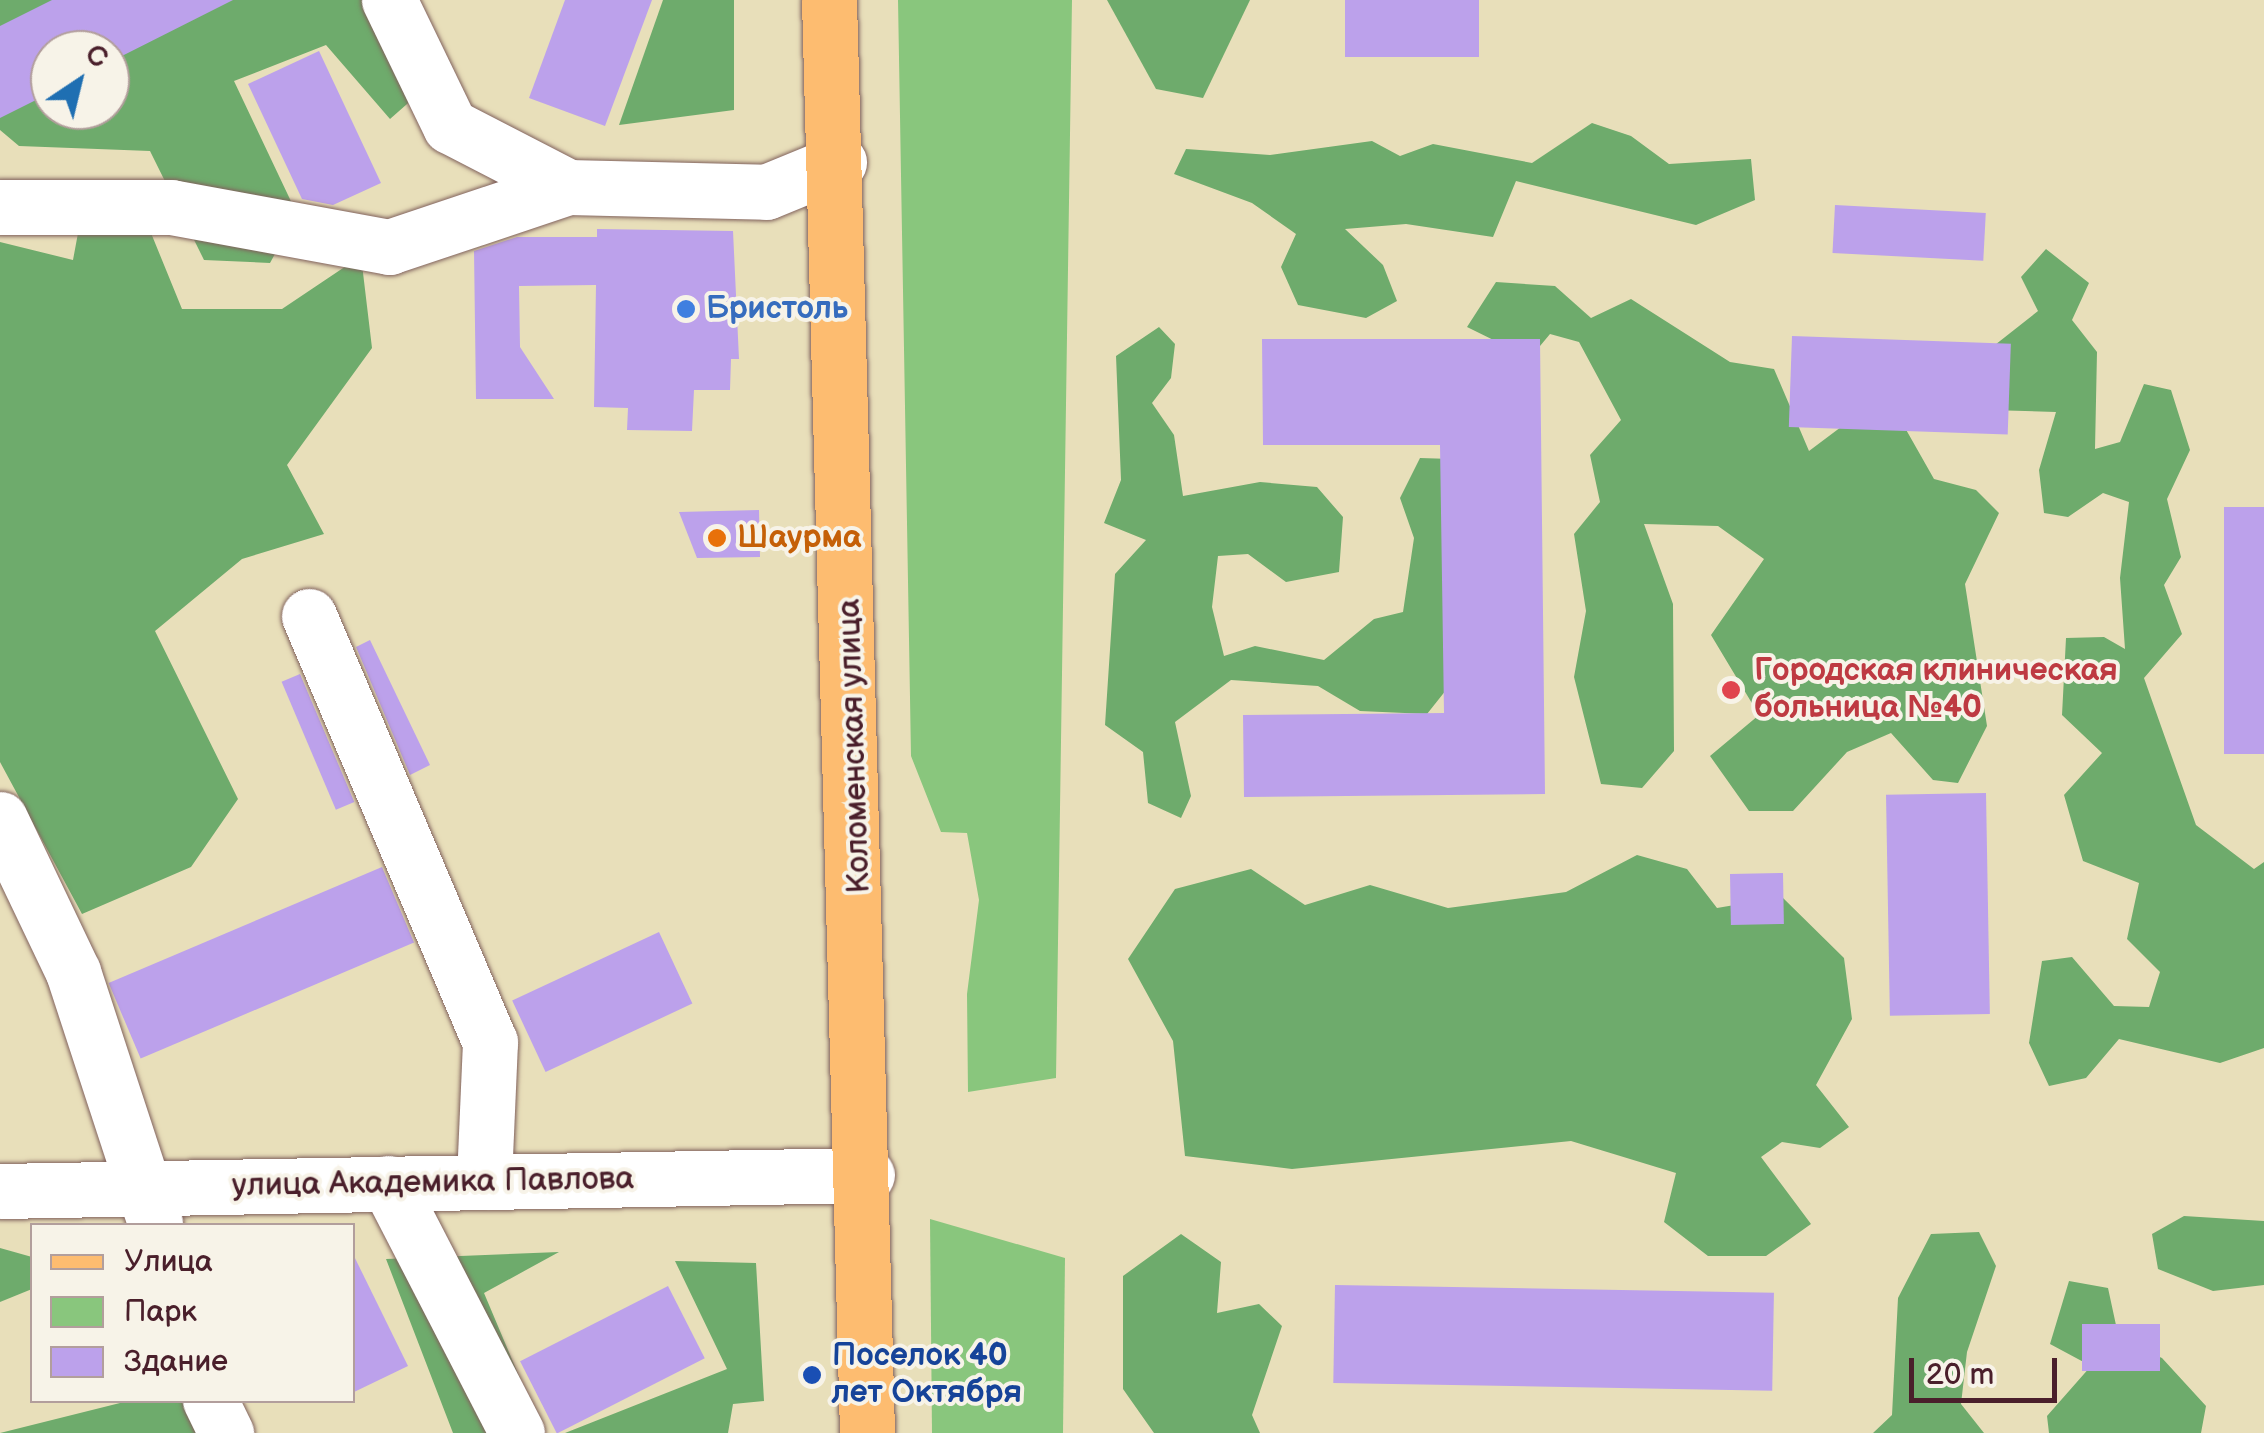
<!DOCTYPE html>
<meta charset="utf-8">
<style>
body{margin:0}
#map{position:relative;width:2264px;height:1433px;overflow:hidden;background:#e8dfba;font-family:"Balsamiq Sans",sans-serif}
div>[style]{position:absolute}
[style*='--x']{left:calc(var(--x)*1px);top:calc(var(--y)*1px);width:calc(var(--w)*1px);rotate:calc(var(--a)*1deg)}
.green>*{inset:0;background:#89c67d}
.forest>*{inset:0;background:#6eab6c}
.building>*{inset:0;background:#bca1eb;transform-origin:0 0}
.roads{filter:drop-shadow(0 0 2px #81625d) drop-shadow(0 0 2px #81625d)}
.minor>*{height:55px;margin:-27.5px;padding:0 27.5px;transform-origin:27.5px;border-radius:27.5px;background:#fff}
.major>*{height:55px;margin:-27.5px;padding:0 27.5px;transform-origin:27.5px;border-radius:27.5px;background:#fdbc70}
.dots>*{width:28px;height:28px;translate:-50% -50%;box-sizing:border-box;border:5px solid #f7f3e8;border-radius:50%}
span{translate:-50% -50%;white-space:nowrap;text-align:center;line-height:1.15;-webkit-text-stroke:8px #f7f3e8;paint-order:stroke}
.shop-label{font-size:32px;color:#366cbe;font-weight:700}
.left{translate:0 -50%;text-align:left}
.food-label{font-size:32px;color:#c56008;font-weight:700}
.health-label{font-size:32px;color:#be3a42;font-weight:700}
.street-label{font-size:32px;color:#4a1f2b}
.transit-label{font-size:32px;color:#164399;font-weight:700}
.legend{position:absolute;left:30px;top:1223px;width:325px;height:180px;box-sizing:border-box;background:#f7f3e8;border:2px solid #b29e9c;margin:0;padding:12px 18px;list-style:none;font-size:30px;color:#4a1f2b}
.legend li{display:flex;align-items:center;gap:20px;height:50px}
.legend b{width:50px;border:2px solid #b29e9c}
.north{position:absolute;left:30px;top:30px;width:100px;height:100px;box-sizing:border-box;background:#f7f3e8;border:2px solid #b29e9c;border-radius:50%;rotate:35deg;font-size:28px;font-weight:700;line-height:40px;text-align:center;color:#4a1f2b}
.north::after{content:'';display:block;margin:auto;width:35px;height:45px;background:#1f6fb2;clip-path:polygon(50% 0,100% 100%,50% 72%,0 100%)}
.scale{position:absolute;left:1909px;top:1358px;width:148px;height:45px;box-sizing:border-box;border:5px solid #4a1f2b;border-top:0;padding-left:12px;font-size:30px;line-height:35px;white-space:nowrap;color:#4a1f2b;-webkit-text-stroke:8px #f7f3e8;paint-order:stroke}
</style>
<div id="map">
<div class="green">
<div style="clip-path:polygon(898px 0,1072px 0,1056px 1078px,968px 1092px,967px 994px,979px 900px,967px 833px,941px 832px,911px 756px)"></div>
<div style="clip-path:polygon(930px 1219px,1065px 1258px,1063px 1433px,932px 1433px)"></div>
</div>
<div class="forest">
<div style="clip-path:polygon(evenodd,0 0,366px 0,415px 97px,390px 119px,326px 45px,234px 81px,297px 214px,270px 263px,204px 260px,150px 151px,19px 146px,0 130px,0 0,50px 50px,110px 50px,110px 110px,50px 110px,50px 50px)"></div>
<div style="clip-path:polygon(663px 0,734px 0,734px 110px,619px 125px)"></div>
<div style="clip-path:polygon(1107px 0,1250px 0,1203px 98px,1156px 89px)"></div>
<div style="clip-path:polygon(1592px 123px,1631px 136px,1669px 164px,1751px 159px,1755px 200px,1696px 225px,1516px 181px,1493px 237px,1406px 224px,1345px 229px,1383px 265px,1397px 301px,1366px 318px,1298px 305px,1281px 267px,1296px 234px,1252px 203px,1174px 174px,1186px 149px,1270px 155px,1372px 141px,1400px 156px,1433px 144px,1532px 163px)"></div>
<div style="clip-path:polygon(81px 217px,151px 233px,182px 309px,282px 309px,361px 256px,372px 348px,287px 465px,324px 534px,242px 559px,155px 631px,238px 799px,191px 867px,82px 914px,0 762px,0 242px,73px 260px)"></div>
<div style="clip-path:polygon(2046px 249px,2089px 283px,2072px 320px,2097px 352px,2095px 449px,2120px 442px,2144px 384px,2171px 390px,2190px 450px,2167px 499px,2181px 557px,2164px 585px,2182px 634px,2144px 678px,2196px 825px,2254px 869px,2264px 862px,2264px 1048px,2220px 1063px,2119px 1039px,2086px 1078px,2049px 1086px,2029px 1043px,2042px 961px,2072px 957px,2114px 1006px,2149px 1007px,2160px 972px,2127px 939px,2139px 883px,2083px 861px,2064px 795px,2102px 753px,2062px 715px,2066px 638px,2104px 637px,2125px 649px,2120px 578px,2129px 502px,2103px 493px,2068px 517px,2044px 513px,2039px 470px,2056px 412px,1989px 410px,1972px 363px,2038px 311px,2021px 277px)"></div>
<div style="clip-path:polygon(1496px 282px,1555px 286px,1591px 318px,1631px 299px,1730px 362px,1774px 369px,1809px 451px,1853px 418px,1900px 419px,1934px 479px,1976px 490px,1999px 513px,1965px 584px,1987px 726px,1958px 783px,1933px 780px,1891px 733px,1847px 752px,1793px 811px,1749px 811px,1710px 756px,1759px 715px,1711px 635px,1764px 559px,1718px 526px,1644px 524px,1673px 604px,1674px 751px,1642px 788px,1601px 784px,1574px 677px,1586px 611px,1574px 534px,1600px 502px,1590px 455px,1621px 420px,1579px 342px,1550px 334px,1530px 358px,1467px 327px)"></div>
<div style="clip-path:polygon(1159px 327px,1175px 344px,1171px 378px,1152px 403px,1174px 435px,1183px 496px,1260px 482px,1317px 487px,1343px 517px,1339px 572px,1286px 582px,1248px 554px,1218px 556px,1212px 607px,1224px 656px,1255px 646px,1324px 660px,1374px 619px,1403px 612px,1414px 538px,1400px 498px,1420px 458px,1452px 459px,1462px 670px,1427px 714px,1360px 711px,1318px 686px,1231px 680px,1175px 722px,1191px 796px,1181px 818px,1148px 803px,1143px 752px,1105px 725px,1115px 574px,1146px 540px,1104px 523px,1121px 480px,1116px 356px)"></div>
<div style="clip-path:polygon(1637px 855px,1687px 869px,1717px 908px,1782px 897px,1844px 958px,1852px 1019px,1816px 1085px,1849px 1127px,1820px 1148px,1782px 1142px,1761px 1157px,1811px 1224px,1766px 1256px,1708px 1256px,1664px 1222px,1676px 1173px,1571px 1141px,1292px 1169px,1185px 1156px,1173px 1041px,1128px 959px,1175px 889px,1251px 869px,1305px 905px,1370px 885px,1448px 908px,1566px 892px)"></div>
<div style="clip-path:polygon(2184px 1216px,2264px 1221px,2264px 1285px,2213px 1291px,2158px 1269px,2152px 1234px)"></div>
<div style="clip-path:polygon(1979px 1232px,1996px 1266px,1967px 1352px,1961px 1404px,1984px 1433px,1873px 1433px,1892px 1415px,1898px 1298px,1931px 1234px)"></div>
<div style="clip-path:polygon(1181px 1234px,1221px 1262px,1217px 1313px,1259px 1304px,1282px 1326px,1252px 1415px,1260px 1433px,1154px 1433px,1123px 1389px,1123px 1276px)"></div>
<div style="clip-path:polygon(0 1248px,32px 1257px,32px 1289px,0 1302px)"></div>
<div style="clip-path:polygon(559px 1252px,484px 1293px,543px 1433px,453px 1433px,386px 1259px)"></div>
<div style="clip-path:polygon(675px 1261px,756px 1263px,764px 1401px,733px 1404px,728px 1433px,565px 1433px,727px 1369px)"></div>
<div style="clip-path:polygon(2069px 1281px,2108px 1288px,2119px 1339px,2162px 1358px,2206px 1406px,2201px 1433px,2049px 1433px,2047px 1416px,2091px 1366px,2050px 1344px)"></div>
<div style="clip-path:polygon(234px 1400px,245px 1433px,0 1433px,128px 1401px)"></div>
</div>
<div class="building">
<div style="clip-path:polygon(52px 0,233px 0,110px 62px,110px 50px,50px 50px,50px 93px,0 118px,0 26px)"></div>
<div style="clip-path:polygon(565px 0,652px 0,605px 126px,529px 98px)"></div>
<div style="left:1345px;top:0;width:134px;height:57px"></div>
<div style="clip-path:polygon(319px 51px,381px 183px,333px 205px,302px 199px,248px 84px)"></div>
<div style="left:1835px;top:205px;width:151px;height:48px;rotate:3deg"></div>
<div style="clip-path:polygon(597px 229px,733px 231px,739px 359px,731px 359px,730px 390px,694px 390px,692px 431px,627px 430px,628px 408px,594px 407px,596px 285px,519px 286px,520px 347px,554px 399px,476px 399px,474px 251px,517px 237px,597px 237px)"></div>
<div style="left:1792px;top:336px;width:219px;height:91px;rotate:2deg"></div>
<div style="clip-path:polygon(1262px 339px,1540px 339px,1545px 794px,1244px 797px,1243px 715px,1444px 713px,1440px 445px,1263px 445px)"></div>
<div style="left:2224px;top:507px;width:40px;height:247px"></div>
<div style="clip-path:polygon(759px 510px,760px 557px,697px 558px,679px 512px)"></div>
<div style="clip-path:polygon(370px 640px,430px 765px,410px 775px,356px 647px)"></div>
<div style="left:300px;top:674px;width:139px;height:20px;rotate:67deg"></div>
<div style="left:1986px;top:793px;width:221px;height:100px;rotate:89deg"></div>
<div style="left:382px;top:867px;width:82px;height:297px;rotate:67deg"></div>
<div style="left:1783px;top:873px;width:51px;height:53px;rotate:89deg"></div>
<div style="left:659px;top:932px;width:79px;height:162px;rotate:65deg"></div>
<div style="clip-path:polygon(352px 1252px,408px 1366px,352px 1393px)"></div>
<div style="left:1335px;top:1285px;width:439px;height:98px;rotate:1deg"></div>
<div style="left:668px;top:1286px;width:81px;height:166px;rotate:63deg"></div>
<div style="left:2082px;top:1324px;width:78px;height:47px"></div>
</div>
<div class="roads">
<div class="minor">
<div style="--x:389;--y:0;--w:140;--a:64.2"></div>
<div style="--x:450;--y:126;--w:133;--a:27.3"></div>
<div style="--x:568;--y:187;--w:198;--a:1.4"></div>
<div style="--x:766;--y:192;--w:79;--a:-22.3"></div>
<div style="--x:0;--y:207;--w:171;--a:0"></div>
<div style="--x:171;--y:207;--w:222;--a:10.4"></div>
<div style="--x:389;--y:247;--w:189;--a:-18.5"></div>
<div style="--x:309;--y:616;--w:463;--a:67"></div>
<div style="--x:490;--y:1042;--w:140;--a:92.5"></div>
<div style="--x:0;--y:819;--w:170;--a:64.5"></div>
<div style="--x:73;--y:972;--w:264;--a:71.9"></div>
<div style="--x:388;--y:1183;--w:281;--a:62.7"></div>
<div style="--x:0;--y:1191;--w:867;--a:-1.06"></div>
<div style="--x:210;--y:1400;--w:37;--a:64"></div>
</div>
<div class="major">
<div style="--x:829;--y:0;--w:1434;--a:88.48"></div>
</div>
</div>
<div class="dots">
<div style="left:686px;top:309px;background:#3f7fe0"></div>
<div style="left:717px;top:538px;background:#e8710a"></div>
<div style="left:1731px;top:690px;background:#e0444e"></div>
<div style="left:812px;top:1375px;background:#1a4fb4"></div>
</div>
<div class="shop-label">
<span class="left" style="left:706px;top:309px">Бристоль</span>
</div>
<div class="food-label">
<span class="left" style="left:737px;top:538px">Шаурма</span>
</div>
<div class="health-label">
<span class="left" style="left:1754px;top:690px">Городская клиническая<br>больница №40</span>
</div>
<div class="street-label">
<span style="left:855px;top:746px;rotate:-92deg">Коломенская улица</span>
<span style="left:433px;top:1183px;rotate:-1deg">улица Академика Павлова</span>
</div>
<div class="transit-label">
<span class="left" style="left:832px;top:1375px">Поселок 40<br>лет Октября</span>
</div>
<ul class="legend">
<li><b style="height:12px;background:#fdbc70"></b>Улица</li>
<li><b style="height:28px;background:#89c67d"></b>Парк</li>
<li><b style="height:28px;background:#bca1eb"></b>Здание</li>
</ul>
<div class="north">С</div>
<div class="scale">20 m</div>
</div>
